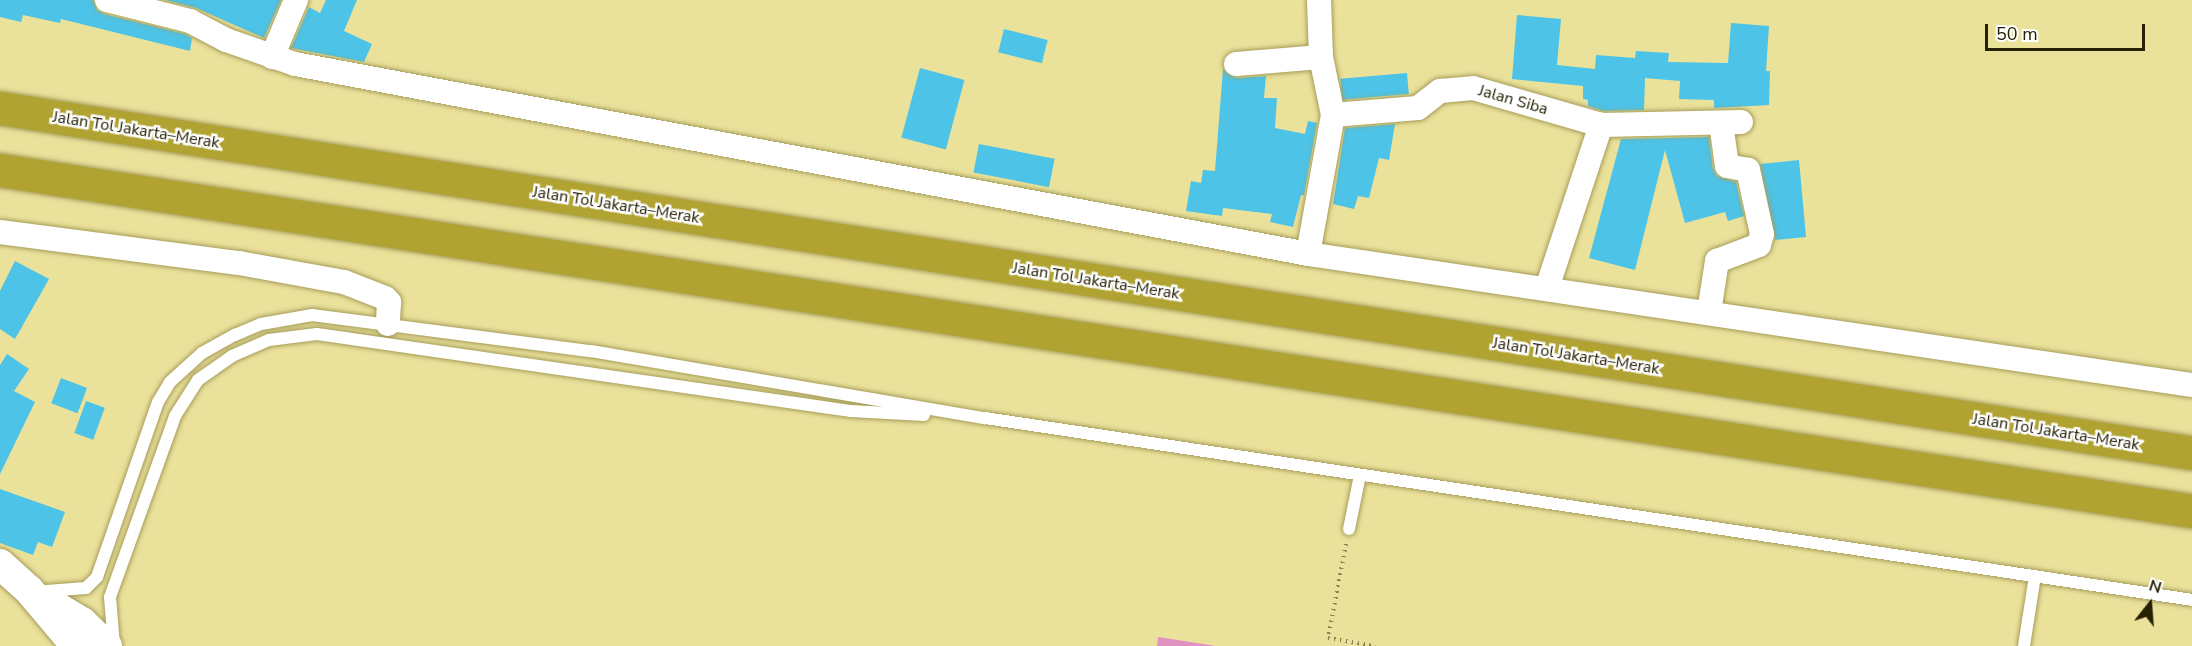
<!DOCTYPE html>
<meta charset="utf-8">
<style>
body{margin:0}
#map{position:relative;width:2192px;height:646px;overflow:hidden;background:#eae19b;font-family:"Nunito Sans",sans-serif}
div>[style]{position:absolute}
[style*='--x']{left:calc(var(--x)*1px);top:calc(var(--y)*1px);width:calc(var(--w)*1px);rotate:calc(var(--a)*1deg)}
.green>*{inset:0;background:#e092c3}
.building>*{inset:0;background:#4dc3e7;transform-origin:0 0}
.path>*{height:4px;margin-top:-2px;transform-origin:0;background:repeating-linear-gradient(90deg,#898251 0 1.5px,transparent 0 6px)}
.roads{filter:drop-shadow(0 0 2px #a69d59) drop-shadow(0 0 2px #a69d59)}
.service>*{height:12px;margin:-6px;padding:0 6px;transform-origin:6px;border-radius:6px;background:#fff}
.minor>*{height:24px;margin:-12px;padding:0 12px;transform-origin:12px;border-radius:12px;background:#fff}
.tertiary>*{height:30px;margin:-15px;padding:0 15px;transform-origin:15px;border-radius:15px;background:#fff}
.motorway>*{height:33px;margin:-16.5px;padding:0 16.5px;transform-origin:16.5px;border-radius:16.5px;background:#b1a332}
span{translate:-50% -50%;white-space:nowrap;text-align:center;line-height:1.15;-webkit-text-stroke:5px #fff;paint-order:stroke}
.street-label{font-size:16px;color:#252104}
.north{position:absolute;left:2120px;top:574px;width:60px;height:60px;-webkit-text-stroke:4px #fff;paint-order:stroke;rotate:17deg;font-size:16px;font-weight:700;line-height:24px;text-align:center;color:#252104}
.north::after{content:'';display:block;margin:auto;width:21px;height:27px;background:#252104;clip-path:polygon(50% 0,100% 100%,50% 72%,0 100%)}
.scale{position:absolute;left:1985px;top:24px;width:160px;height:27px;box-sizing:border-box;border:3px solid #252104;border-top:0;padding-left:8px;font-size:18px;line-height:21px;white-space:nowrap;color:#252104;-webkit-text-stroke:4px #fff;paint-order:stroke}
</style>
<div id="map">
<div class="green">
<div style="clip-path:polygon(1158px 637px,1216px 646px,1157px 646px)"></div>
</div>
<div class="building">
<div style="clip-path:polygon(0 0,93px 0,97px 10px,104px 14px,185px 34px,192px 38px,190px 51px,61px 19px,60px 23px,23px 15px,21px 22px,0 17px)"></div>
<div style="clip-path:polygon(165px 0,281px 0,264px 38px,196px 8px)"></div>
<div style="clip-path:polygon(326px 0,357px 0,344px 31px,372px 44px,364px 62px,291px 48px,309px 7px,320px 13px)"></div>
<div style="clip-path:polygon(1517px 15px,1561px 19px,1557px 65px,1595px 69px,1596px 55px,1635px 58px,1636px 51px,1669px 53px,1668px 62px,1728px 63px,1731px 23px,1769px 26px,1766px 71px,1770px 71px,1769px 105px,1714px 108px,1714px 100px,1679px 99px,1680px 81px,1645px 78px,1644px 110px,1603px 111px,1588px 106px,1588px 100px,1583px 99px,1583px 86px,1512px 79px)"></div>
<div style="left:1004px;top:29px;width:45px;height:24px;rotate:14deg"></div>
<div style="left:920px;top:68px;width:46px;height:72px;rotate:15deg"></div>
<div style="clip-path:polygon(1223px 69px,1237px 78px,1266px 76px,1264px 98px,1277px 98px,1275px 128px,1305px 134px,1308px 121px,1317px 123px,1304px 195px,1301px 195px,1293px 227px,1270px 222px,1272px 214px,1223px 208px,1222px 216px,1186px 211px,1191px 181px,1201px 183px,1203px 170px,1215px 171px)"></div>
<div style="left:1407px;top:73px;width:21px;height:67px;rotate:85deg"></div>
<div style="clip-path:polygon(1395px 124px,1389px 160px,1379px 158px,1369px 198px,1358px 196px,1354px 209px,1333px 204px,1345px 128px)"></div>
<div style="clip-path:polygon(1709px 137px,1713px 169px,1717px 176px,1736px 182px,1744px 216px,1728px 221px,1725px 212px,1685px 223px,1665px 150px,1635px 270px,1589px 258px,1621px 139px)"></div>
<div style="left:979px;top:144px;width:77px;height:29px;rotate:11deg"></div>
<div style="clip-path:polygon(1799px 160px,1806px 237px,1775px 240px,1760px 164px)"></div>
<div style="clip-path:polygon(15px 261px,49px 279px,15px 339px,0 329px,0 291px)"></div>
<div style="clip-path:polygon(7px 354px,29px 369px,14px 391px,35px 402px,0 474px,0 365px)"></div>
<div style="left:61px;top:378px;width:28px;height:27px;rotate:21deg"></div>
<div style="left:86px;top:401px;width:20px;height:34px;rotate:20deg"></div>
<div style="clip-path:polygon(0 489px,65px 512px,52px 547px,38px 542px,33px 555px,0 543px)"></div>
</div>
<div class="path">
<div style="--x:1346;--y:544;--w:96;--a:100.8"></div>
<div style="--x:1328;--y:638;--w:48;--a:9.7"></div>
</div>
<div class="roads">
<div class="service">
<div style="--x:1349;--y:529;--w:55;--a:-78.5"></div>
<div style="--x:46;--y:591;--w:40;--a:-4.3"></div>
<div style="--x:86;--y:588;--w:16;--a:-45"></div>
<div style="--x:97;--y:577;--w:185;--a:-70.8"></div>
<div style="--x:158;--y:402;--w:23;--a:-59"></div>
<div style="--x:170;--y:382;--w:43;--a:-42.2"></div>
<div style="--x:202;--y:353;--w:38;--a:-29"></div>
<div style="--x:235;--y:335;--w:28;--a:-23"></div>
<div style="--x:261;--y:324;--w:52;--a:-10"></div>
<div style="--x:312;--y:315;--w:281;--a:7.4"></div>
<div style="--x:591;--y:351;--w:400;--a:9.7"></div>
<div style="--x:985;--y:418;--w:1221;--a:8.57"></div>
<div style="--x:114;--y:645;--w:48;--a:-94.8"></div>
<div style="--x:110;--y:597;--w:192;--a:-70.2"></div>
<div style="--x:175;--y:416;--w:43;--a:-57.4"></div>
<div style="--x:198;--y:380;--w:42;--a:-35.2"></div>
<div style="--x:232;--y:356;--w:40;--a:-23.4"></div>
<div style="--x:269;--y:340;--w:48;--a:-7.1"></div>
<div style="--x:317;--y:334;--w:540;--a:8.21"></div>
<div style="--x:851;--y:411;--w:73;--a:3.1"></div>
<div style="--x:2024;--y:646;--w:71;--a:-81.1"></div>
</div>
<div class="minor">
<div style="--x:107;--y:0;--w:86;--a:14.2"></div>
<div style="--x:190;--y:21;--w:41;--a:27.8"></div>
<div style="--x:226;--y:40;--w:73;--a:19.2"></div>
<div style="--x:295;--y:64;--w:1031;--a:10.62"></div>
<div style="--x:1319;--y:0;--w:57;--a:88"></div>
<div style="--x:1321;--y:57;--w:59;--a:78.3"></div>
<div style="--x:1333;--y:115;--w:141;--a:100.2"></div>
<div style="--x:1308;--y:254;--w:894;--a:8.43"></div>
<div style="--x:272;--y:57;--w:62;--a:-67.2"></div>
<div style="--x:1236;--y:64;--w:85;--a:-4.7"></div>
<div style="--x:1333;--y:115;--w:85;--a:-4.7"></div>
<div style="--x:1418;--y:108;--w:28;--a:-38"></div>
<div style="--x:1440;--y:91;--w:33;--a:-5"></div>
<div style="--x:1473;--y:88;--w:133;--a:16.1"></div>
<div style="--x:1601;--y:125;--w:140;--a:-1.2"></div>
<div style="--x:0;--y:232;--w:241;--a:7.4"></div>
<div style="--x:239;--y:263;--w:107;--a:10.3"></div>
<div style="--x:344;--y:282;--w:44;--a:21.3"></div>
<div style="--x:385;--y:298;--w:6;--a:45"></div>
<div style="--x:389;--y:302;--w:22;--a:93"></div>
<div style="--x:1547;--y:288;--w:172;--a:-71.7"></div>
<div style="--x:1709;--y:312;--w:52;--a:-81.1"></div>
<div style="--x:1717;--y:261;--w:45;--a:-20.9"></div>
<div style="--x:1759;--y:245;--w:11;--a:-75"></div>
<div style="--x:1762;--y:234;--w:66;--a:-102.3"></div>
<div style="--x:1748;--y:170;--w:21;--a:-169"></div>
<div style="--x:1727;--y:166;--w:43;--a:-97.9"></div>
</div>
<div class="tertiary">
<div style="--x:0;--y:564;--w:39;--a:42"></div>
<div style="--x:29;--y:590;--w:73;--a:50"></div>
<div style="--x:52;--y:604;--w:35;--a:31"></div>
<div style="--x:82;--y:622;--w:35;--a:44"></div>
</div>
<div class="motorway">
<div style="--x:0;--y:108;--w:2219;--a:8.94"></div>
<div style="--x:0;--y:170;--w:2218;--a:8.84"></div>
</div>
</div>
<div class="street-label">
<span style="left:1513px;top:100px;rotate:16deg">Jalan Siba</span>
<span style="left:136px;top:130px;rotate:9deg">Jalan Tol Jakarta–Merak</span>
<span style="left:616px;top:205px;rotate:9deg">Jalan Tol Jakarta–Merak</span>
<span style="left:1096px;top:281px;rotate:9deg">Jalan Tol Jakarta–Merak</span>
<span style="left:1576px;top:356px;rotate:9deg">Jalan Tol Jakarta–Merak</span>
<span style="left:2056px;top:432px;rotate:9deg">Jalan Tol Jakarta–Merak</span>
</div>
<div class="north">N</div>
<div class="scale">50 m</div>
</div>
